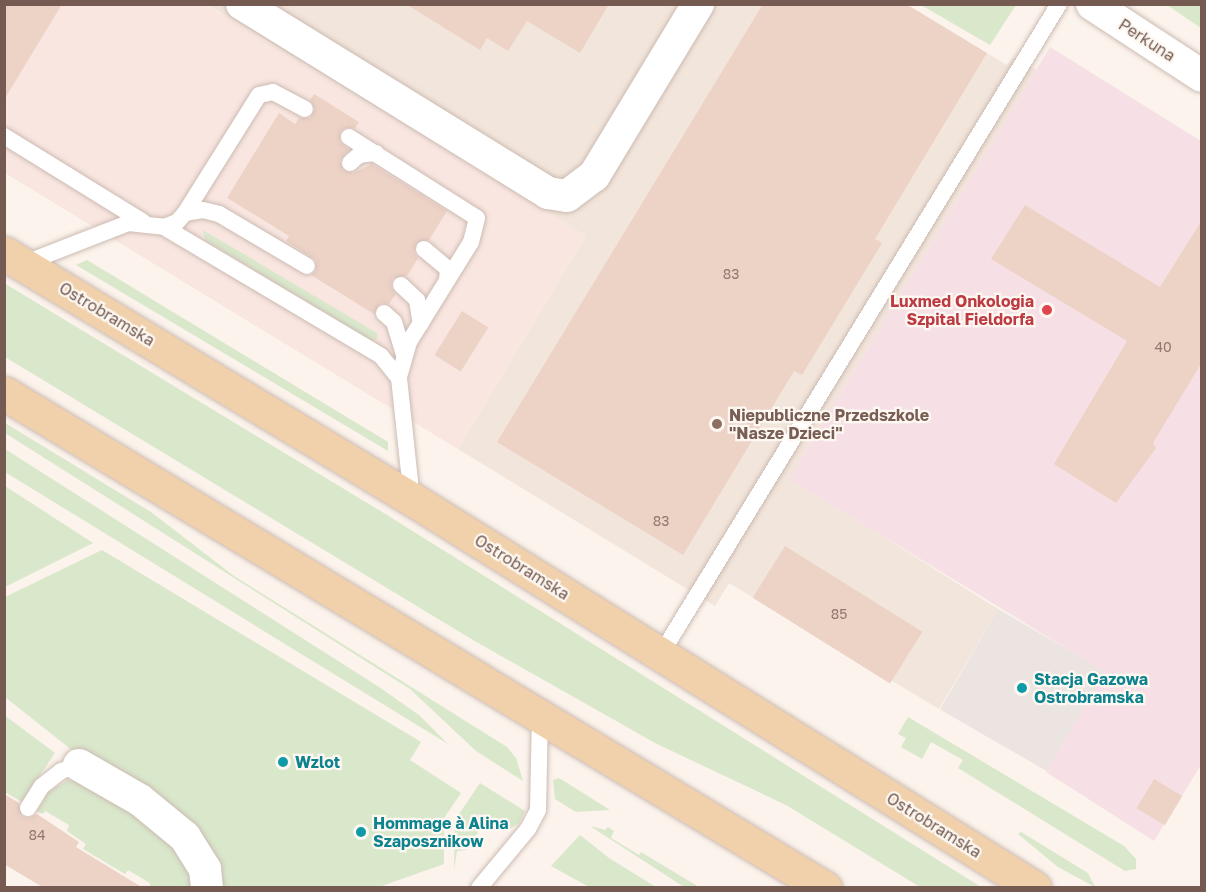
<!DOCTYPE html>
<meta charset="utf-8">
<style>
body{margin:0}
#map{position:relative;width:1206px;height:892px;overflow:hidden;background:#fbf3ec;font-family:"Golos Text",sans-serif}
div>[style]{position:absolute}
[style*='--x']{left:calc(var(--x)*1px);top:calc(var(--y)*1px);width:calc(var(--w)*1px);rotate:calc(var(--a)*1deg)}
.residential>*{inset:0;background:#f2e5db}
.commercial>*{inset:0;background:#f9e6e1}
.industrial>*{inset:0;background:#ebe4e1;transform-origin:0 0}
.medical>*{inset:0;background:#f7e0e5}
.green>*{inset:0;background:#d9e7cb}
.building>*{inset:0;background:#edd2c6;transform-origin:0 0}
.roads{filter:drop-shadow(0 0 2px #ccbbb2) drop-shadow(0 0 2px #ccbbb2)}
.service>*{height:16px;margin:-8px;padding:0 8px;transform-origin:8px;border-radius:8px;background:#fff}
.minor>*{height:32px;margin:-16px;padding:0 16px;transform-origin:16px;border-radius:16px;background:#fff}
.primary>*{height:33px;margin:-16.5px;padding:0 16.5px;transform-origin:16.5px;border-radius:16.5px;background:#f1d1ac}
.dots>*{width:16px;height:16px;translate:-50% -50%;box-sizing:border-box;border:3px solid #fdf8f2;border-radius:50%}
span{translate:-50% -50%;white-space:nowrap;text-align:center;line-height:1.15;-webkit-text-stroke:4.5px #fdf8f2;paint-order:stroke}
.number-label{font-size:14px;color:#92786e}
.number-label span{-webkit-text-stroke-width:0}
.street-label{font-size:16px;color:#745a51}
.health-label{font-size:16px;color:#be3a42;font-weight:700}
.right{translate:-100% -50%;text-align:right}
.education-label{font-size:16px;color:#785e54;font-weight:700}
.left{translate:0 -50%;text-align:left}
.culture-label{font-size:16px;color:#0d838f;font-weight:700}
.frame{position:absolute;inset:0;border:6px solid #745a51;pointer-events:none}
</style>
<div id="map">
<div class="residential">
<div style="clip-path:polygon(208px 5px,906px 5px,1007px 65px,1013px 57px,1037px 70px,790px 478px,998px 609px,939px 709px,729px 583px,715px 606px,458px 449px,586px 236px)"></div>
</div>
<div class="commercial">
<div style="clip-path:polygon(4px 5px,207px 5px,586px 236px,458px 449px,5px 173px)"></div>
</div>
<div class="industrial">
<div style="left:998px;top:609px;width:124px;height:116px;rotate:30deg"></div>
</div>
<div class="medical">
<div style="clip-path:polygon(1050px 47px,1201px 141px,1201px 765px,1154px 841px,1046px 772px,1105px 672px,789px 479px)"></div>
</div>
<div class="green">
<div style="clip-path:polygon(921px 5px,1016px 5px,990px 45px)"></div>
<div style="clip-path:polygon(1167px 5px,1201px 5px,1201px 28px)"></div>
<div style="clip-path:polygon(203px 230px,377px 333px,377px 339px,372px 341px,205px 240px)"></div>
<div style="clip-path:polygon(87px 260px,388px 442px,388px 451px,76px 265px)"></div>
<div style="clip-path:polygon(4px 283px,387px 515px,981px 887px,920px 887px,786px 805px,655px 743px,473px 640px,5px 357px)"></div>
<div style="clip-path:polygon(5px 423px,151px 512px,234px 576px,507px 747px,516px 758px,523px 781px,476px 751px,410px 689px,5px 433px)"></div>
<div style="clip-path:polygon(5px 449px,379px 687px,419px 715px,448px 744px,5px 472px)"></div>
<div style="clip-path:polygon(5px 486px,93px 543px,5px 587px)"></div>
<div style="clip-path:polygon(102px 550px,421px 742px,410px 760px,461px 793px,444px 818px,444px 864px,379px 887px,215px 887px,73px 751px,5px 697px,5px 597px)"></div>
<div style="clip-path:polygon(4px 715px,55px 753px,22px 802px,5px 792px)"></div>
<div style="clip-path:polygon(908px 717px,1124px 846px,1136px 859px,1136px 869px,1125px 871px,958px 768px,963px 760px,931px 742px,922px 759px,901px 747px,906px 738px,898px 734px)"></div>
<div style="clip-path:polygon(559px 778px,610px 810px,576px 812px,555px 799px,553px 780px)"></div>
<div style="clip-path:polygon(68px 780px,80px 781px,176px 840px,190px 871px,192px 887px,150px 887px,150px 883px,128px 870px,125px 874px,83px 849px,86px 844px,67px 831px,69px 825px,45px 811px,43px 814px,37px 811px,48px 792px)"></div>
<div style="clip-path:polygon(480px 783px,525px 811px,519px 823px,511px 828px,478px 829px,477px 839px,467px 839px,466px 850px,457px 851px,454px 870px,455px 820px)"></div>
<div style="clip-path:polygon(590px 826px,605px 830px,608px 827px,614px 831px,611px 838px,639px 855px,641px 852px,699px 887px,684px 887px)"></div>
<div style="clip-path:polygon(1021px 832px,1088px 873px,1095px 887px,1058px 867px,1018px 834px)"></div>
<div style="clip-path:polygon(580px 835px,609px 858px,656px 887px,589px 887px,551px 866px)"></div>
</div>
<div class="building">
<div style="clip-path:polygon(4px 4px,62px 4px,4px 100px)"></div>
<div style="clip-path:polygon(406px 4px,609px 4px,580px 53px,527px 21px,508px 51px,487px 38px,480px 50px)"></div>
<div style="clip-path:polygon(763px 4px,906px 4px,987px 53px,875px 239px,882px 243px,802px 375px,794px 371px,683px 555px,497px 442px)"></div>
<div style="clip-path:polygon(314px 94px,359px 122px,355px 128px,345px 128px,340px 132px,340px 142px,349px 150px,340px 160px,343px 170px,353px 173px,372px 164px,447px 211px,429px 240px,416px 243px,414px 252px,418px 258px,407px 276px,393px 278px,391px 287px,396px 294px,389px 304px,380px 303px,374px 314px,311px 275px,316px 271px,316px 260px,286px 241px,289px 236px,227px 198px,279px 113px,295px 124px,299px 118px,310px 118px,315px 109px,310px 100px)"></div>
<div style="clip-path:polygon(1025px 205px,1160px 287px,1202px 220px,1202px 362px,1153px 443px,1156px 448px,1116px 503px,1054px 464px,1127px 341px,991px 259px)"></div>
<div style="left:462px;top:311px;width:31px;height:52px;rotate:32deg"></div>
<div style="left:785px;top:546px;width:162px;height:61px;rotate:32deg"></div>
<div style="left:1154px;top:779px;width:33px;height:34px;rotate:31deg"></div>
<div style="clip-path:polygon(4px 794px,19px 803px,22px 816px,28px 818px,37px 814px,79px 842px,76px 847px,143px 888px,44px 888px,4px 864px)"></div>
</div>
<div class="roads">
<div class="service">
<div style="--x:4;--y:136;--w:163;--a:31.7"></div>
<div style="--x:349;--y:137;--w:151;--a:32.3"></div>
<div style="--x:477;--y:218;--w:25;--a:104"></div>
<div style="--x:471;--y:242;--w:118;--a:121.8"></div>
<div style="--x:409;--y:342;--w:37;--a:106"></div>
<div style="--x:350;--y:163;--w:12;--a:-42"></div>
<div style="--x:359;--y:155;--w:17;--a:-7"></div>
<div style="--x:185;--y:213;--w:18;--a:-9"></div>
<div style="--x:203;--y:210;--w:16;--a:14"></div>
<div style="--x:219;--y:214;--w:102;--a:30.6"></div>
<div style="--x:164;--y:227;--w:14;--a:-21"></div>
<div style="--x:177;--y:222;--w:12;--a:-48"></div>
<div style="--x:185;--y:213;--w:139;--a:-57.9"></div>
<div style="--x:259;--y:95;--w:14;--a:-12"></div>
<div style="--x:273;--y:92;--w:36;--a:28"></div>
<div style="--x:424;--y:249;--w:31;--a:40"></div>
<div style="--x:448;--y:269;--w:11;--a:95"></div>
<div style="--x:23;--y:264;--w:113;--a:-21.3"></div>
<div style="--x:128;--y:223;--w:36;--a:6"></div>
<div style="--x:164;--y:227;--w:252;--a:30.7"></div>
<div style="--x:381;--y:356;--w:28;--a:51"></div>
<div style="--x:399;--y:378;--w:122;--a:83.9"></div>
<div style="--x:401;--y:285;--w:22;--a:43"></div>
<div style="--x:417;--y:300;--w:24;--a:81"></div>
<div style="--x:384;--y:313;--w:13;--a:42"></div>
<div style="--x:394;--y:322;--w:34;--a:73"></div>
<div style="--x:661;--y:654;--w:762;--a:-58.52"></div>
<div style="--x:28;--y:808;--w:26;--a:-58"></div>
<div style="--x:42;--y:786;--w:24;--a:-38"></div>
<div style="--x:61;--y:771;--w:19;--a:-18"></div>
<div style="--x:479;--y:888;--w:77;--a:-50.3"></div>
<div style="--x:528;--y:829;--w:21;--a:-62"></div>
<div style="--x:538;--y:810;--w:95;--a:-88.8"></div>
</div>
<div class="minor">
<div style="--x:242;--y:4;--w:360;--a:31.7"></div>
<div style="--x:548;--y:193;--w:19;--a:9"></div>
<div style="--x:567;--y:196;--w:34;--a:-37"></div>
<div style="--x:594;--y:176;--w:201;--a:-58.8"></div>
<div style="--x:1092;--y:4;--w:131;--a:33.2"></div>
<div style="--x:79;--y:765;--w:70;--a:29.8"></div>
<div style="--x:140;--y:800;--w:58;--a:39.4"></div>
<div style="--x:185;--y:837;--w:38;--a:58"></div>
<div style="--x:205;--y:869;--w:19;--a:84"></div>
</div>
<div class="primary">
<div style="--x:4;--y:253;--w:476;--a:31.1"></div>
<div style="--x:412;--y:499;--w:734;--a:31.98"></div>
<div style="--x:4;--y:393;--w:959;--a:31.09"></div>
</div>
</div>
<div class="dots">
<div style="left:1047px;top:310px;background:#e0444e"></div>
<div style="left:717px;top:424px;background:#8d6e63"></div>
<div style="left:1022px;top:688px;background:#0f9aa8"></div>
<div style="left:283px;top:762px;background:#0f9aa8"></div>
<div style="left:361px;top:832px;background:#0f9aa8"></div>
</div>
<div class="number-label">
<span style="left:731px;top:274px">83</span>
<span style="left:1163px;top:347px">40</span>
<span style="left:661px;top:521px">83</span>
<span style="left:839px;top:614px">85</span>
<span style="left:37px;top:835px">84</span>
</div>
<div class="street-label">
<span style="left:1147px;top:40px;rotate:33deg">Perkuna</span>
<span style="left:107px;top:314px;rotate:31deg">Ostrobramska</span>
<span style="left:522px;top:567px;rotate:32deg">Ostrobramska</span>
<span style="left:934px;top:825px;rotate:32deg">Ostrobramska</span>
</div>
<div class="health-label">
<span class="right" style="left:1034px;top:310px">Luxmed Onkologia<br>Szpital Fieldorfa</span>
</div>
<div class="education-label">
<span class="left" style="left:729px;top:424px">Niepubliczne Przedszkole<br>"Nasze Dzieci"</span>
</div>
<div class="culture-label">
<span class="left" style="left:1034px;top:688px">Stacja Gazowa<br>Ostrobramska</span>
<span class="left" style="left:295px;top:762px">Wzlot</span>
<span class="left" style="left:373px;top:832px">Hommage à Alina<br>Szaposznikow</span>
</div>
<div class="frame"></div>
</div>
